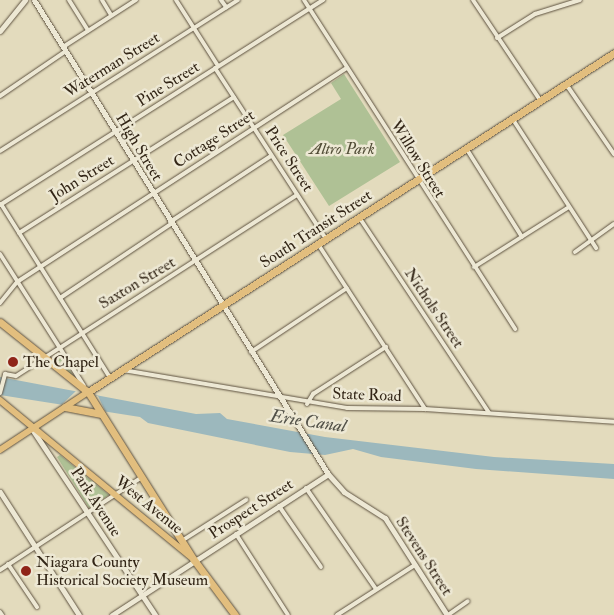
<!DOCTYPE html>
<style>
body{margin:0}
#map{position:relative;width:614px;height:615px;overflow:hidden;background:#e3dbbd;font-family:"IM FELL Double Pica",serif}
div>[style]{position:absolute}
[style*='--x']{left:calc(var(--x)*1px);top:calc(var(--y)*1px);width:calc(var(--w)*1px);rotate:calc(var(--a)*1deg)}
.green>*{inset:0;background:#afc195}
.water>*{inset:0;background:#9cb8bd}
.pier>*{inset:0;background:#e3dbbd}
.roads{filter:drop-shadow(0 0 1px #5e5240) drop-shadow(0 0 1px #5e5240)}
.street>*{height:4px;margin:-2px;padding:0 2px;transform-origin:2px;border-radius:2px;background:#ede8d4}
.secondary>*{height:5px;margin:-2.5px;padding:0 2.5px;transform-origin:2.5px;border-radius:2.5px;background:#ede8d4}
.primary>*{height:5.5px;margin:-2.75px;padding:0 2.75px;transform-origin:2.75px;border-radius:2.75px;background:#e2be7e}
.highway>*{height:7px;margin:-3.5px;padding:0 3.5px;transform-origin:3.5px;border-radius:3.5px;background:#e2be7e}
.dots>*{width:14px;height:14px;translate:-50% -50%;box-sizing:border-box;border:2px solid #ede8d4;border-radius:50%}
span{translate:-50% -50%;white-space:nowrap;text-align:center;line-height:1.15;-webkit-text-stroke:5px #ede8d4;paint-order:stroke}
.street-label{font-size:16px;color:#322516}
.park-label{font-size:16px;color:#514c36;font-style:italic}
.poi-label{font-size:16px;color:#322516}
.left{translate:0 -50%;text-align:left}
.water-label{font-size:18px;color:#525148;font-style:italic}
</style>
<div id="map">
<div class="green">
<div style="clip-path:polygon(344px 74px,400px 162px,329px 206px,283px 135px,341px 99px,331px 83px)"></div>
<div style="clip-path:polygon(59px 353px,75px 378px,52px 360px)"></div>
<div style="clip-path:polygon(60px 455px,109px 495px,89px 508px,57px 457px)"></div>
</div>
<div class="water">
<div style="clip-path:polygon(0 377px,196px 414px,220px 413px,227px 419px,325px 437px,494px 457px,614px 464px,614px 479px,476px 469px,381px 457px,353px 449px,325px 455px,290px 452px,148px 423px,140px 417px,0 395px)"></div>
</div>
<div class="pier">
<div style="clip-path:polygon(76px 391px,98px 396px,107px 415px,59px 407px)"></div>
</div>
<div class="roads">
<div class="street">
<div style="--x:69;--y:0;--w:36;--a:58"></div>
<div style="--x:102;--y:0;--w:17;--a:59"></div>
<div style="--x:176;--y:0;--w:78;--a:57.5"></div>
<div style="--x:221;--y:0;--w:9;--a:54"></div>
<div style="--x:304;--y:0;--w:391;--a:57.3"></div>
<div style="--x:473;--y:0;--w:120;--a:56.2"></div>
<div style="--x:497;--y:38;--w:45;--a:-32.3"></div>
<div style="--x:535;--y:14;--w:47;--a:-17.3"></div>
<div style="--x:63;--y:47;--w:87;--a:-32.8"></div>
<div style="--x:215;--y:68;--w:204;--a:57"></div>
<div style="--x:566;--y:84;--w:85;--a:55.6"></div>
<div style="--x:0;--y:96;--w:80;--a:-34.3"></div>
<div style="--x:512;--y:118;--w:155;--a:57.1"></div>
<div style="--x:466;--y:148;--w:105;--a:57.8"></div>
<div style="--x:0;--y:151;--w:282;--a:-32.4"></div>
<div style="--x:1;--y:204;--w:205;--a:57.9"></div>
<div style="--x:0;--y:205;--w:383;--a:-32.4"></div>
<div style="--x:359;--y:217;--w:235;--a:56.4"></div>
<div style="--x:170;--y:222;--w:121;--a:-33.2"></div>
<div style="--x:19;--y:233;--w:254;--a:-32.3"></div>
<div style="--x:318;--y:244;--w:197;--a:57"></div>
<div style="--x:575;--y:252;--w:48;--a:-35.7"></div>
<div style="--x:0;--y:254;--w:156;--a:57.5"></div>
<div style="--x:474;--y:267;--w:112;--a:-32.3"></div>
<div style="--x:60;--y:298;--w:133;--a:-33.7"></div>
<div style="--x:0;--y:303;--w:27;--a:-51"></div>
<div style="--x:17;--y:282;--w:393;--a:-33"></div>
<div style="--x:251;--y:352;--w:115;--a:-33.7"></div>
<div style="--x:123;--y:370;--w:227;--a:9.6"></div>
<div style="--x:347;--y:408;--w:78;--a:0.7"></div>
<div style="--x:425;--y:409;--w:189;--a:3.9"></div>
<div style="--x:0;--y:393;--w:20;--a:-75"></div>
<div style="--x:5;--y:374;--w:11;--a:10"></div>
<div style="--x:16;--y:376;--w:334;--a:-32.8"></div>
<div style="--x:307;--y:404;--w:12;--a:-59"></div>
<div style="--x:313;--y:394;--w:87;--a:-32.8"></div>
<div style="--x:306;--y:488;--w:123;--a:55.3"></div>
<div style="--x:279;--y:506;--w:74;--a:55.5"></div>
<div style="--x:236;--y:534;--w:96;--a:57.3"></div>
<div style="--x:183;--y:540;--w:75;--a:-32.4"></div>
<div style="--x:8;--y:564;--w:52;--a:56"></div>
<div style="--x:0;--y:570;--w:170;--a:-33.2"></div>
<div style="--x:0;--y:612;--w:4;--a:56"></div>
<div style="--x:337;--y:615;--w:93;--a:-32.7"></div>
<div style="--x:448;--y:615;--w:24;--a:-35"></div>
</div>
<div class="secondary">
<div style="--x:34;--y:0;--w:558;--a:58.19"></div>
<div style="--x:328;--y:474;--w:24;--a:48"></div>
<div style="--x:344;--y:492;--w:49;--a:32.4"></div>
<div style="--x:385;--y:518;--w:115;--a:57.4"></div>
<div style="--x:0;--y:31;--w:40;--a:-51"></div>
<div style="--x:32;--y:429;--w:223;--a:56.5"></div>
<div style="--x:0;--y:492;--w:146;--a:57.3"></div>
<div style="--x:112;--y:615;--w:258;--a:-33.1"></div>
</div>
<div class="primary">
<div style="--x:0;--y:400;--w:247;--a:39.4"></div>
<div style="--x:0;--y:450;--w:105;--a:-33.4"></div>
</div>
<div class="highway">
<div style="--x:0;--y:322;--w:112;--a:38.5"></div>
<div style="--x:88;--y:392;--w:199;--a:57.8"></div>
<div style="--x:194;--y:560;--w:69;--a:53.3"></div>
<div style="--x:88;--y:392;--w:626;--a:-32.8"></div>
<div style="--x:65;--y:407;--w:37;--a:11"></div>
</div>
</div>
<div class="dots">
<div style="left:13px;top:362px;background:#8f2418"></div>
<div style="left:26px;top:571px;background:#8f2418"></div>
</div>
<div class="street-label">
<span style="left:112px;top:65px;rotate:-32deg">Waterman Street</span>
<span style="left:168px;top:84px;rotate:-32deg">Pine Street</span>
<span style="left:214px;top:139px;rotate:-33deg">Cottage Street</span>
<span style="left:139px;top:147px;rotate:59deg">High Street</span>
<span style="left:289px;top:159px;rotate:57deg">Price Street</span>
<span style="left:418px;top:159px;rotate:58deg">Willow Street</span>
<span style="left:82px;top:178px;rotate:-32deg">John Street</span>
<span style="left:316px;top:229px;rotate:-33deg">South Transit Street</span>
<span style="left:137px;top:283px;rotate:-31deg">Saxton Street</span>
<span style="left:434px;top:308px;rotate:56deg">Nichols Street</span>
<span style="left:367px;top:395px;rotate:2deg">State Road</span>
<span style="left:96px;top:502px;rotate:57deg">Park Avenue</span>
<span style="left:149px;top:505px;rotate:39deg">West Avenue</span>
<span style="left:251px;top:509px;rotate:-33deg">Prospect Street</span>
<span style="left:424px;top:556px;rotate:57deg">Stevens Street</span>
</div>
<div class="park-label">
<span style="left:342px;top:149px">Altro Park</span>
</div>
<div class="poi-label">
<span class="left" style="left:23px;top:362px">The Chapel</span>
<span class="left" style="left:36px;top:571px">Niagara County<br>Historical Society Museum</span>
</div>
<div class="water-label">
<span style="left:308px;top:422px;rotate:8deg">Erie Canal</span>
</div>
</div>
